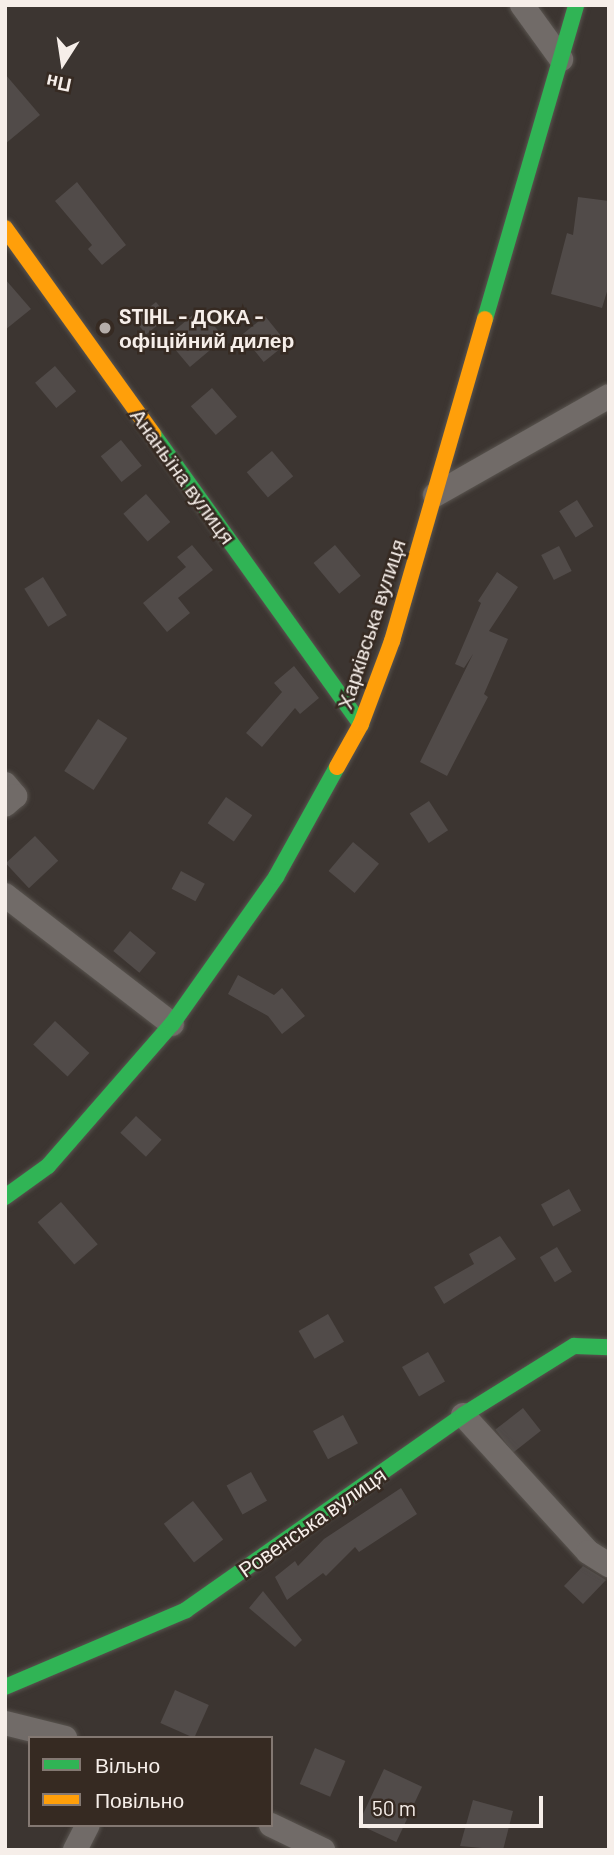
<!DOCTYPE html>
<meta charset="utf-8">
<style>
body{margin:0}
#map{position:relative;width:614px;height:1855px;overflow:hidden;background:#3c3531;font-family:Barlow,sans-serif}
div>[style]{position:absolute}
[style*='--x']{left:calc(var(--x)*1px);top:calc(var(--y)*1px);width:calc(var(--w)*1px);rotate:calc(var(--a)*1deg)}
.building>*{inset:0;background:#514b49;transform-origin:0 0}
.roads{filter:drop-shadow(0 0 2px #59544f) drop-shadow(0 0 2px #59544f)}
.street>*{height:24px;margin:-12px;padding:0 12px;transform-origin:12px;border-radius:12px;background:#716b68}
.fast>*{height:16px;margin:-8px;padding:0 8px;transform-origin:8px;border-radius:8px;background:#30b455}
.slow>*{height:16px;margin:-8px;padding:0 8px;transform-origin:8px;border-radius:8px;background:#ff9f0a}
.dots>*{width:19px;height:19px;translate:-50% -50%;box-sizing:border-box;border:4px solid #362a22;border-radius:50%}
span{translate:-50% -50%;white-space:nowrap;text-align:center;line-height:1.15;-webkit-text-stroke:5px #362a22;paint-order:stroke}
.poi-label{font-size:21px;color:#f6eee9;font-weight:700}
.left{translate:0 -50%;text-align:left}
.street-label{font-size:21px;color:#f6eee9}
.frame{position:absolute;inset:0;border:7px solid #f6eee9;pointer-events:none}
.legend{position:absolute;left:28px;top:1736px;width:245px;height:91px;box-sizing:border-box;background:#362a22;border:2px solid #837872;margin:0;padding:9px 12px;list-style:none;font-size:21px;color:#f6eee9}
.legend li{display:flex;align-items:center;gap:14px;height:35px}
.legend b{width:35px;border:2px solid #837872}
.north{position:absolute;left:28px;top:28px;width:70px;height:70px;-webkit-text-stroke:5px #362a22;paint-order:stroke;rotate:192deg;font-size:19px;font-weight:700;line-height:28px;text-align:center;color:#f6eee9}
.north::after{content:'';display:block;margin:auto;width:24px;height:32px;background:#f6eee9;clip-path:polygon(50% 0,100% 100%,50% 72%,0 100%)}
.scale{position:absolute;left:359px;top:1796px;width:184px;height:32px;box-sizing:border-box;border:4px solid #f6eee9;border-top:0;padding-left:9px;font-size:21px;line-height:24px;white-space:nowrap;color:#f6eee9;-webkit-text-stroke:5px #362a22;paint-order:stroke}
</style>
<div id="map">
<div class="building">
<div style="clip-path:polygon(5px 74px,40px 115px,5px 144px)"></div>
<div style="clip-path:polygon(77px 182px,126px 245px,102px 265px,88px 249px,92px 245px,55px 201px)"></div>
<div style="clip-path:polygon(578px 197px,609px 201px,609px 285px,602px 308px,551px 294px,567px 233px,573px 235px)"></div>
<div style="clip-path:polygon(5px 279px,31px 309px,5px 330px)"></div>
<div style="left:156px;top:302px;width:19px;height:28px;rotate:51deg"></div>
<div style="left:200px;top:309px;width:38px;height:45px;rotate:50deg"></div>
<div style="left:265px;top:316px;width:35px;height:30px;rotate:51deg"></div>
<div style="left:55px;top:366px;width:33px;height:26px;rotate:50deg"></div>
<div style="left:212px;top:388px;width:38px;height:28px;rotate:49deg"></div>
<div style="left:121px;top:440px;width:33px;height:26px;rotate:51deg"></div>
<div style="left:272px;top:451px;width:33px;height:33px;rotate:50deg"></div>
<div style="left:146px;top:494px;width:37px;height:30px;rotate:49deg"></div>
<div style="left:577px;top:500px;width:31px;height:21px;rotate:58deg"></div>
<div style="clip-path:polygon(192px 545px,213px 570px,178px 598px,190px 613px,167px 632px,143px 603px,186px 567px,177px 557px)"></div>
<div style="left:335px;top:545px;width:40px;height:28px;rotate:50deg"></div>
<div style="left:559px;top:546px;width:28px;height:20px;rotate:63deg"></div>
<div style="clip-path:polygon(497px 572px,518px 587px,489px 631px,508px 639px,484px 694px,488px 697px,447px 776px,420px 762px,473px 654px,464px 668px,455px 664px,481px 603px,478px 601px)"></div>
<div style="left:43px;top:577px;width:45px;height:22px;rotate:58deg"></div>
<div style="clip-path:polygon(294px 666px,319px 698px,300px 714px,295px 708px,262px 747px,246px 733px,282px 692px,274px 683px)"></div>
<div style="left:98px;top:719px;width:35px;height:62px;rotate:33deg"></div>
<div style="left:226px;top:797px;width:32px;height:32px;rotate:35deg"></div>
<div style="left:429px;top:801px;width:35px;height:23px;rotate:57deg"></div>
<div style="left:35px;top:836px;width:34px;height:40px;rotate:47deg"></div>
<div style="left:353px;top:842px;width:34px;height:38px;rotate:40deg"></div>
<div style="left:181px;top:871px;width:27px;height:20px;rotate:28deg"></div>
<div style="left:130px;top:931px;width:34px;height:26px;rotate:40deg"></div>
<div style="clip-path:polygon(238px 975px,274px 995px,282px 988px,305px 1016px,282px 1034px,268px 1016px,228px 994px)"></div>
<div style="left:55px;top:1021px;width:47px;height:32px;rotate:43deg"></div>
<div style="left:136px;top:1116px;width:35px;height:23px;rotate:43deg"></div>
<div style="left:569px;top:1189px;width:25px;height:32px;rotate:61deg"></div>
<div style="left:61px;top:1202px;width:56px;height:31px;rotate:49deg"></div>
<div style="clip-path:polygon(500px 1236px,516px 1259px,444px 1304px,434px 1287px,474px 1264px,469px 1254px)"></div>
<div style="left:557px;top:1247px;width:29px;height:20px;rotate:59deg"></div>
<div style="left:328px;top:1314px;width:32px;height:34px;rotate:60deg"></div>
<div style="left:428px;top:1352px;width:34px;height:30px;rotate:60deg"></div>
<div style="left:523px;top:1408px;width:29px;height:35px;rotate:52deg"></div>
<div style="left:343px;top:1415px;width:32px;height:34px;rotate:62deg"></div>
<div style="left:251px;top:1472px;width:33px;height:28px;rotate:61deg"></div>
<div style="clip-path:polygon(401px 1488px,417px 1514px,359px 1552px,355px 1547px,326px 1576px,323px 1573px,287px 1600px,275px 1577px,295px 1561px,298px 1566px,324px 1539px)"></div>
<div style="left:193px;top:1501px;width:49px;height:37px;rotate:52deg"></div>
<div style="clip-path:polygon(583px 1566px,606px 1580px,583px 1604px,564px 1586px)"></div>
<div style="clip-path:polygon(263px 1591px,302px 1640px,295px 1647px,249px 1608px)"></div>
<div style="left:175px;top:1690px;width:37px;height:36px;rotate:24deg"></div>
<div style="left:315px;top:1748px;width:33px;height:39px;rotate:23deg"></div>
<div style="left:384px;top:1769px;width:42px;height:61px;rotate:25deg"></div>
<div style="clip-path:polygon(473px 1800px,513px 1811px,503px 1850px,460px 1846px)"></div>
</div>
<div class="roads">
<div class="street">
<div style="--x:522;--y:5;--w:67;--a:54.2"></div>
<div style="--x:435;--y:495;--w:200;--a:-29.6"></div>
<div style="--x:5;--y:784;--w:16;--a:50"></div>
<div style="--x:15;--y:796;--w:13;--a:138"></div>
<div style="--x:5;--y:895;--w:211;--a:37.7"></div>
<div style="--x:463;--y:1415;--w:185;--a:47.6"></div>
<div style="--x:588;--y:1552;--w:25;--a:32"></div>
<div style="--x:5;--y:1723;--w:62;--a:14"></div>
<div style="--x:271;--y:1825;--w:58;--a:25.7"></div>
<div style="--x:75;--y:1850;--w:28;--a:-63"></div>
</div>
<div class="fast">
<div style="--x:485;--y:319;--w:327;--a:-73.8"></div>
<div style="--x:153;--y:434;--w:357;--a:54.4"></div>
<div style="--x:5;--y:1197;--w:53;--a:-35.8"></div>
<div style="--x:48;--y:1166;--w:189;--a:-48.9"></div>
<div style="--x:172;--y:1024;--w:180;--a:-54.7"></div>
<div style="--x:276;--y:877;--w:126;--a:-61"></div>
<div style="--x:5;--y:1687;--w:197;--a:-23"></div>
<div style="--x:186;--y:1610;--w:339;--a:-35.1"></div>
<div style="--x:463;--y:1415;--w:131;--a:-31.9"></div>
<div style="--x:574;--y:1346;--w:35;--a:2"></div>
</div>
<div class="slow">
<div style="--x:5;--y:228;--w:254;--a:54.3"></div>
<div style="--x:337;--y:767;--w:49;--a:-60.8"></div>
<div style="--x:361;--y:724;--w:89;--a:-69.5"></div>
<div style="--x:392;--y:641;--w:335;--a:-73.9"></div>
</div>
</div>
<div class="dots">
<div style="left:105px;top:328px;background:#b5ada9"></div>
</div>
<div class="poi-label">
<span class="left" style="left:119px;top:328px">STIHL - ДОКА -<br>офіційний дилер</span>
</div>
<div class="street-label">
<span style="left:183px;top:476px;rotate:54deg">Ананьїна вулиця</span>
<span style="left:371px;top:624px;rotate:-72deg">Харківська вулиця</span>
<span style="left:312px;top:1522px;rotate:-35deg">Ровенська вулиця</span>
</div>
<div class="frame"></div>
<ul class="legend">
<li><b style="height:9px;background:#30b455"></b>Вільно</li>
<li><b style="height:9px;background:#ff9f0a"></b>Повільно</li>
</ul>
<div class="north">Пн</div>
<div class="scale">50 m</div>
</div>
